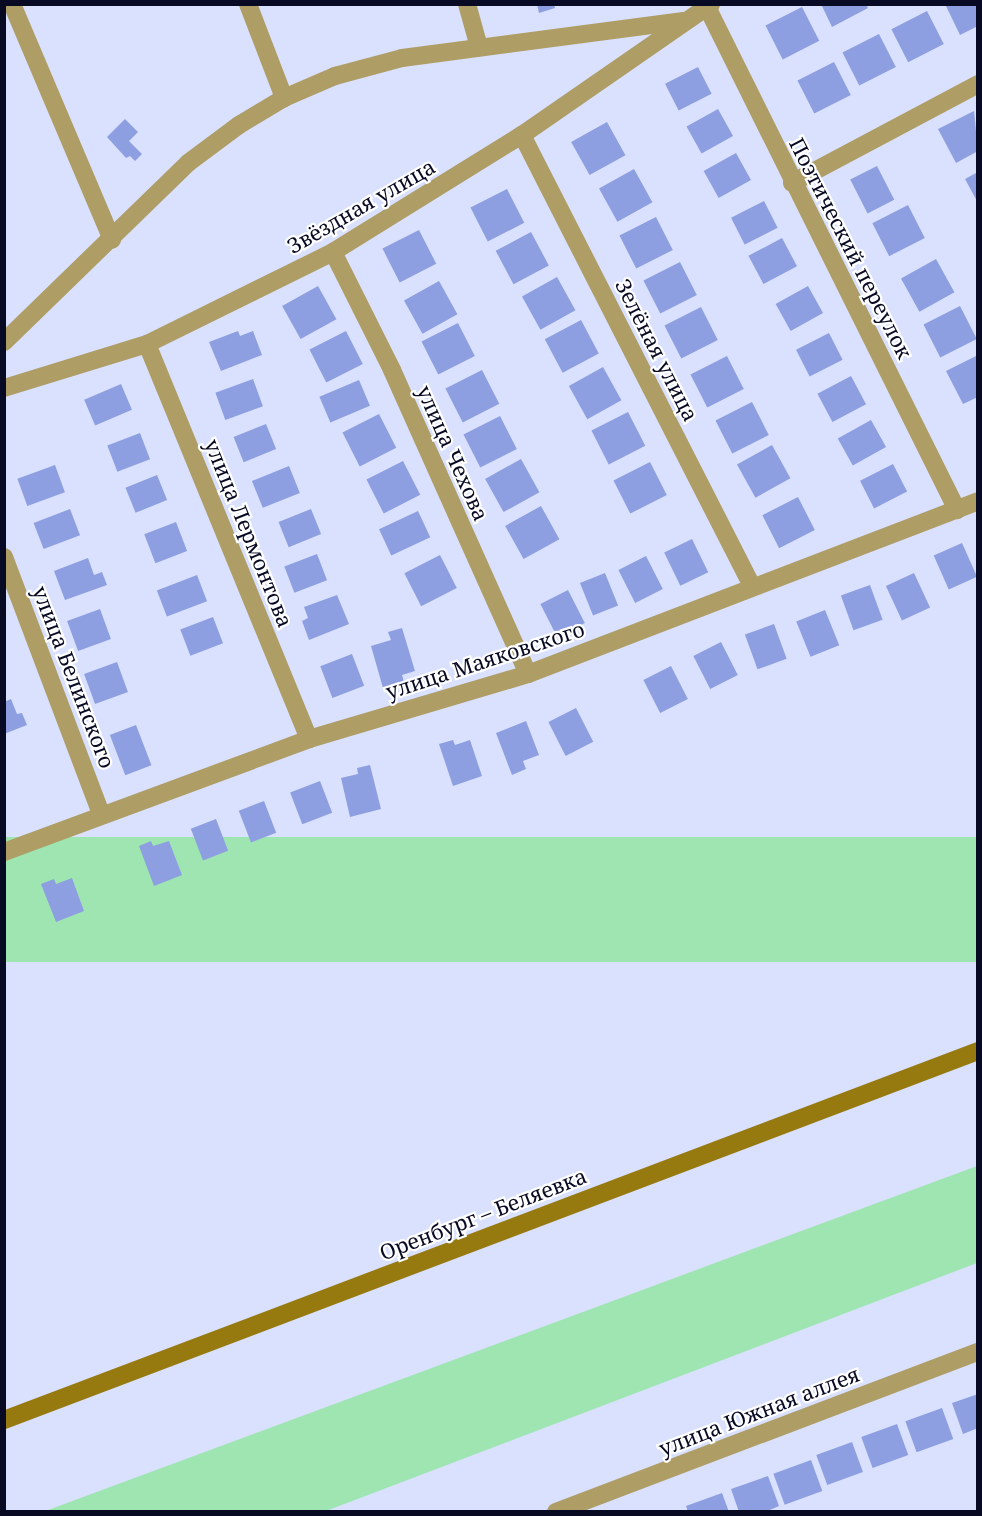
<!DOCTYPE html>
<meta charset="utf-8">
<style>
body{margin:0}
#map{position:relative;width:982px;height:1516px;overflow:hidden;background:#d9e1fe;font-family:"Noto Serif",serif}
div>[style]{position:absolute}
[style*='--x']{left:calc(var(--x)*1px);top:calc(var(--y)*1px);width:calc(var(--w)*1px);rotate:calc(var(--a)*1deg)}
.green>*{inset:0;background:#9fe5b2;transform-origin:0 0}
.building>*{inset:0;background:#8d9fe1;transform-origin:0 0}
.minor>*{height:18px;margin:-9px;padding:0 9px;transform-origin:9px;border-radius:9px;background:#af9d66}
.secondary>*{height:18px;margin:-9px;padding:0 9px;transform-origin:9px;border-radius:9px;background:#967a10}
span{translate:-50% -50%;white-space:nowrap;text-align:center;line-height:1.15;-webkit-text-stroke:4.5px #fff;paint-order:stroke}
.street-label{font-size:21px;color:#070a22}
.frame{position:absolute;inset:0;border:6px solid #070a22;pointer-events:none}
</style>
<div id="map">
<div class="green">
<div style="left:977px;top:837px;width:125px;height:1040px;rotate:90deg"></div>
<div style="clip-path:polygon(977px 1166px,977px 1263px,326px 1511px,48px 1510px)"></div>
</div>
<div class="building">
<div style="clip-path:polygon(537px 4px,554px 4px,555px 8px,539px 13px)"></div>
<div style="clip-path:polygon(821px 4px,866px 4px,868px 8px,832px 27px)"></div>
<div style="clip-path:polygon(945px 4px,978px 4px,978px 26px,960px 35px)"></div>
<div style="left:802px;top:7px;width:38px;height:41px;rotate:63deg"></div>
<div style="left:927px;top:11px;width:37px;height:40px;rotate:63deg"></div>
<div style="left:879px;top:34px;width:37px;height:41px;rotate:63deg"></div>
<div style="left:834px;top:62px;width:37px;height:41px;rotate:63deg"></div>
<div style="left:698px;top:67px;width:30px;height:37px;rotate:63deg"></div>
<div style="left:718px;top:109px;width:31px;height:36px;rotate:61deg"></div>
<div style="clip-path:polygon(974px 111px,978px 151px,956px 163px,938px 129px)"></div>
<div style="clip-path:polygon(125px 119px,138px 132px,129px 141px,142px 154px,135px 161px,130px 156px,126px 158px,107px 137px)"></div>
<div style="left:607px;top:122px;width:38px;height:41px;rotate:61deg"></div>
<div style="left:736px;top:153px;width:31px;height:37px;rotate:61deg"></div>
<div style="left:877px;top:166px;width:38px;height:30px;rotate:63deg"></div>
<div style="left:634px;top:169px;width:38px;height:40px;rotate:61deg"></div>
<div style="clip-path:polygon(978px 172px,978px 203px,965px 179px)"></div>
<div style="left:507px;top:189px;width:38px;height:41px;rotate:63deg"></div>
<div style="left:764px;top:201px;width:30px;height:37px;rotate:63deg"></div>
<div style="left:908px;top:205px;width:37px;height:40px;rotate:63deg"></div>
<div style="left:656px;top:217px;width:37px;height:41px;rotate:63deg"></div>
<div style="left:419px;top:230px;width:38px;height:41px;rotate:63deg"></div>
<div style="left:531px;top:232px;width:38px;height:40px;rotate:62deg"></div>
<div style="left:782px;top:238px;width:32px;height:38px;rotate:62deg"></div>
<div style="left:936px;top:259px;width:38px;height:40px;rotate:61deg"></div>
<div style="left:680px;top:262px;width:37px;height:41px;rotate:63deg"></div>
<div style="left:557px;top:277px;width:38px;height:40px;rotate:61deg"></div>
<div style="left:439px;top:281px;width:38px;height:40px;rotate:61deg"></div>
<div style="left:318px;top:286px;width:38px;height:41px;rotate:61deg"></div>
<div style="left:808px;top:286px;width:31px;height:37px;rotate:61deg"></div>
<div style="left:960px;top:306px;width:37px;height:41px;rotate:63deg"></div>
<div style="left:701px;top:307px;width:37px;height:41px;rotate:63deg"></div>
<div style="left:581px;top:320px;width:38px;height:41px;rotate:62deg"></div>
<div style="left:458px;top:323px;width:37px;height:41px;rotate:63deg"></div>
<div style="clip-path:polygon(238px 331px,240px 336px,253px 331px,262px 355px,221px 371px,209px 342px)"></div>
<div style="left:346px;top:331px;width:37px;height:41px;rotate:63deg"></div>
<div style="left:829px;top:333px;width:30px;height:37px;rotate:63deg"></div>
<div style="clip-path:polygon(978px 355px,978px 397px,963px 404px,946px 371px)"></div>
<div style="left:727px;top:356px;width:37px;height:41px;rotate:63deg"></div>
<div style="left:603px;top:367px;width:38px;height:39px;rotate:61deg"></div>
<div style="left:482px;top:370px;width:38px;height:41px;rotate:63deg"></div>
<div style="left:851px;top:376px;width:32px;height:38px;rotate:62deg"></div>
<div style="left:253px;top:379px;width:29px;height:40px;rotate:70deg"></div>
<div style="left:359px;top:380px;width:28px;height:43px;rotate:67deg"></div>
<div style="left:121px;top:384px;width:28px;height:40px;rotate:67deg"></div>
<div style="left:752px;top:402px;width:37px;height:41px;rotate:63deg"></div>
<div style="left:628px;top:412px;width:38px;height:41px;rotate:63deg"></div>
<div style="left:379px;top:414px;width:38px;height:41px;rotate:63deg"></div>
<div style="left:500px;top:416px;width:37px;height:41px;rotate:63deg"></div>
<div style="left:871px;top:420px;width:31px;height:38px;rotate:61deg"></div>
<div style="left:266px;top:424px;width:27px;height:35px;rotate:68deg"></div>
<div style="left:140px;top:433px;width:28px;height:35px;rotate:69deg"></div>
<div style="left:772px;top:445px;width:38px;height:40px;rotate:61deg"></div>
<div style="left:521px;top:459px;width:38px;height:41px;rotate:61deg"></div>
<div style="left:403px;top:461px;width:38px;height:41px;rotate:63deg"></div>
<div style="left:650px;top:462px;width:37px;height:41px;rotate:63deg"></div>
<div style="left:893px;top:464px;width:31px;height:37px;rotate:63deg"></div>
<div style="left:55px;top:465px;width:29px;height:40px;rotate:70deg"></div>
<div style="left:289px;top:466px;width:29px;height:40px;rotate:68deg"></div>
<div style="left:157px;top:475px;width:27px;height:34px;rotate:68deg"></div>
<div style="left:798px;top:497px;width:37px;height:40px;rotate:63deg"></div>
<div style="left:541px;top:506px;width:38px;height:41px;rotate:61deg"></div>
<div style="left:70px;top:509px;width:28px;height:39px;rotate:69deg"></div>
<div style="left:311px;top:509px;width:27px;height:35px;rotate:68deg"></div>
<div style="left:418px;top:511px;width:29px;height:43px;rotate:65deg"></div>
<div style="left:176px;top:522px;width:31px;height:34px;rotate:69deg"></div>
<div style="left:692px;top:539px;width:37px;height:31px;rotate:64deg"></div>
<div style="left:962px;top:543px;width:37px;height:31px;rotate:66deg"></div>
<div style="left:317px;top:554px;width:28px;height:35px;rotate:69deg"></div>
<div style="left:440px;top:555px;width:37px;height:40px;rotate:63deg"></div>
<div style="left:646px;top:556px;width:37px;height:31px;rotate:63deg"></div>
<div style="clip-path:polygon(88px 558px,94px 575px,102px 572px,107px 585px,65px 600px,54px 571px)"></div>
<div style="left:605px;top:573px;width:35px;height:27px;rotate:68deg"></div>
<div style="left:914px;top:573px;width:38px;height:31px;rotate:65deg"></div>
<div style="left:197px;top:575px;width:28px;height:43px;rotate:69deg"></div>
<div style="left:870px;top:585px;width:37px;height:31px;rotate:70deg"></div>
<div style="left:568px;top:590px;width:37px;height:31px;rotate:63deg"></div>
<div style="clip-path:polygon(337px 595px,349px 624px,309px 640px,302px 621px,308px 618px,304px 607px)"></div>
<div style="left:100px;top:609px;width:32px;height:35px;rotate:70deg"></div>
<div style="left:825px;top:610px;width:38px;height:31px;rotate:68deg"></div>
<div style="left:213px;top:617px;width:28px;height:35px;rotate:69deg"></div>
<div style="left:774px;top:624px;width:37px;height:31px;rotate:70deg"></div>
<div style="clip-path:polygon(402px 628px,415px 671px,402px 675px,404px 682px,383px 688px,371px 646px,391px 640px,388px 632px)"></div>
<div style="left:721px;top:642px;width:37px;height:31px;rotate:63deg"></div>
<div style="left:352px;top:654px;width:34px;height:34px;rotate:69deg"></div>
<div style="left:117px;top:662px;width:32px;height:35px;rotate:70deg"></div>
<div style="left:671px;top:666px;width:37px;height:31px;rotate:63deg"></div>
<div style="clip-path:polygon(11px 699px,17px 714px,22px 713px,27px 725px,4px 734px,4px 702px)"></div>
<div style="left:576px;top:708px;width:38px;height:31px;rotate:63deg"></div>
<div style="clip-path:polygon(526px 721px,539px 755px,523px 761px,526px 769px,512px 775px,496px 733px)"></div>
<div style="left:136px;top:725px;width:43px;height:28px;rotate:69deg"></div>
<div style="clip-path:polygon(453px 740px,455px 745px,470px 740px,482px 776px,453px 786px,439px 744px)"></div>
<div style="clip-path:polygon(370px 765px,381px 809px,350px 817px,341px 778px,358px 774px,357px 768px)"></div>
<div style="left:320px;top:781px;width:34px;height:32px;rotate:69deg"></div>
<div style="left:264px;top:801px;width:34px;height:27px;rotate:69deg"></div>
<div style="left:216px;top:819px;width:34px;height:27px;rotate:69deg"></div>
<div style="clip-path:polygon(151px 841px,153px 846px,169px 841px,182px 875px,154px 886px,139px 846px)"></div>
<div style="clip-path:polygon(72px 878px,84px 911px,56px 922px,41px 884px,54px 879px,56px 884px)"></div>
<div style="clip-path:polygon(978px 1394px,978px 1428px,963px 1434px,952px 1403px)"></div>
<div style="left:942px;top:1408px;width:33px;height:39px;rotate:70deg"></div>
<div style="left:897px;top:1424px;width:33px;height:38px;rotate:70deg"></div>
<div style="left:852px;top:1442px;width:32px;height:38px;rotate:70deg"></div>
<div style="left:811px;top:1460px;width:33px;height:40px;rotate:70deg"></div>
<div style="clip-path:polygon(768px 1476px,779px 1506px,765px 1512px,739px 1512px,731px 1489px)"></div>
<div style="clip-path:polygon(722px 1493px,729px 1512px,688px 1512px,686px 1506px)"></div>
</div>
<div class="minor">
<div style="--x:12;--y:4;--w:256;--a:67"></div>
<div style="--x:248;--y:4;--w:101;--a:69"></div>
<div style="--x:467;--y:4;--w:45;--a:74.4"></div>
<div style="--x:707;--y:7;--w:562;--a:63.57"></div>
<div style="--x:522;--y:135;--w:506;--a:62.98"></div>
<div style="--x:792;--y:183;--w:211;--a:-28"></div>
<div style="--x:333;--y:252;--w:132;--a:63.4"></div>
<div style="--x:392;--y:370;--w:333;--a:65.9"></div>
<div style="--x:4;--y:342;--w:257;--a:-44.2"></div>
<div style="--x:188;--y:163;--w:64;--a:-36.7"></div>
<div style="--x:239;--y:125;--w:52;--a:-31"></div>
<div style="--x:284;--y:98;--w:56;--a:-23.3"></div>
<div style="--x:335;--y:76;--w:69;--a:-15"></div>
<div style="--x:402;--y:58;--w:284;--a:-7.5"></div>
<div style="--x:147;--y:344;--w:427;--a:67.7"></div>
<div style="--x:4;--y:388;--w:150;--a:-17.1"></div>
<div style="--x:147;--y:344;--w:208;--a:-26.3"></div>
<div style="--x:333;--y:252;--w:222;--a:-31.8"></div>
<div style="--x:522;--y:135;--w:230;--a:-34.7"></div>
<div style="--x:4;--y:557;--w:275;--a:69.3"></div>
<div style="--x:4;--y:852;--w:325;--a:-20.3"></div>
<div style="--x:309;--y:739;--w:228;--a:-16.5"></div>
<div style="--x:528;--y:674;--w:482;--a:-21"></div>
<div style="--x:556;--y:1512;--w:451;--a:-20.8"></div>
</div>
<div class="secondary">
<div style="--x:4;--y:1420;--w:1042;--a:-20.75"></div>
</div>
<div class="street-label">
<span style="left:361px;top:206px;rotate:-30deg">Звёздная улица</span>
<span style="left:851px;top:248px;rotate:63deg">Поэтический переулок</span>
<span style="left:657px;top:350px;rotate:63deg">Зелёная улица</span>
<span style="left:453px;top:453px;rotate:66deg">улица Чехова</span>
<span style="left:249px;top:533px;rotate:68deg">улица Лермонтова</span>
<span style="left:485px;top:660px;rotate:-18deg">улица Маяковского</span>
<span style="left:74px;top:677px;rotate:69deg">улица Белинского</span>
<span style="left:483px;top:1214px;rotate:-21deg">Оренбург – Беляевка</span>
<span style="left:759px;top:1411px;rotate:-21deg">улица Южная аллея</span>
</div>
<div class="frame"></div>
</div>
